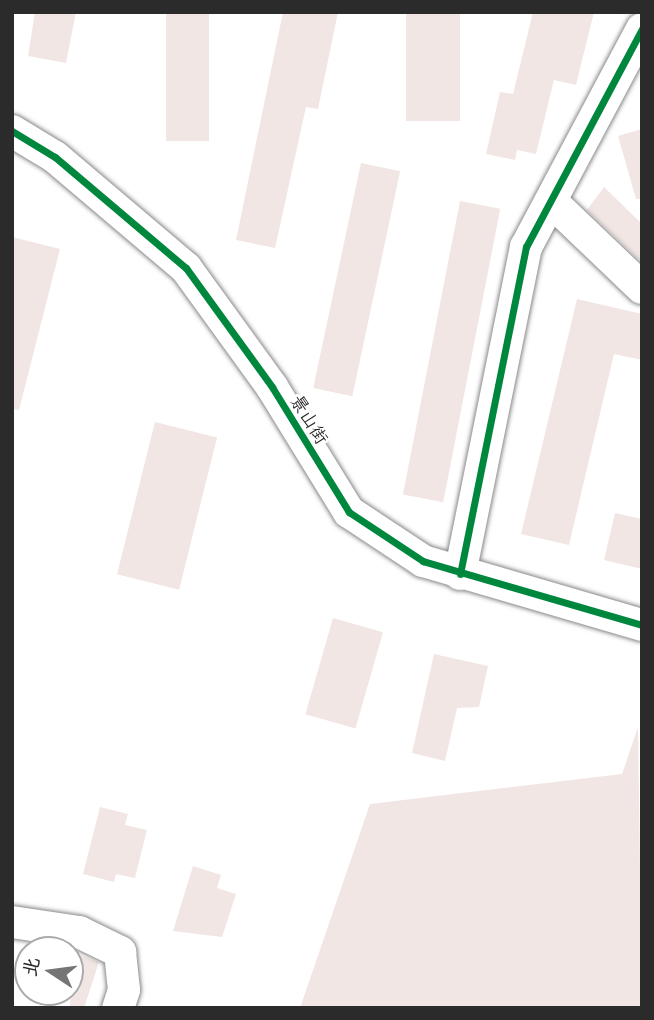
<!DOCTYPE html>
<meta charset="utf-8">
<style>
body{margin:0}
#map{position:relative;width:654px;height:1020px;overflow:hidden;background:#fff;font-family:Mali,"LXGW WenKai TC",sans-serif}
div>[style]{position:absolute}
[style*='--x']{left:calc(var(--x)*1px);top:calc(var(--y)*1px);width:calc(var(--w)*1px);rotate:calc(var(--a)*1deg)}
.building>*{inset:0;background:#f1e6e4;transform-origin:0 0}
.roads{filter:drop-shadow(0 0 2px #8a8a8a) drop-shadow(0 0 2px #8a8a8a)}
.minor>*{height:32px;margin:-16px;padding:0 16px;transform-origin:16px;border-radius:16px;background:#fff}
.cycleway>*{height:7px;margin:-3.5px;padding:0 3.5px;transform-origin:3.5px;border-radius:3.5px;background:#00873e}
span{translate:-50% -50%;white-space:nowrap;text-align:center;line-height:1.15;-webkit-text-stroke:5px #fff;paint-order:stroke}
.street-label{font-size:18px;color:#2b2b2b}
.frame{position:absolute;inset:0;border:14px solid #2b2b2b;pointer-events:none}
.north{position:absolute;left:14px;top:936px;width:70px;height:70px;box-sizing:border-box;background:#fff;border:2px solid #aaa;border-radius:50%;rotate:283deg;font-size:19px;font-weight:700;line-height:28px;text-align:center;color:#2b2b2b}
.north::after{content:'';display:block;margin:auto;width:24px;height:32px;background:#757575;clip-path:polygon(50% 0,100% 100%,50% 72%,0 100%)}
</style>
<div id="map">
<div class="building">
<div style="clip-path:polygon(35px 12px,76px 12px,66px 63px,28px 56px)"></div>
<div style="left:166px;top:12px;width:43px;height:129px"></div>
<div style="clip-path:polygon(283px 12px,338px 12px,318px 109px,306px 107px,275px 248px,236px 240px)"></div>
<div style="left:406px;top:12px;width:54px;height:109px"></div>
<div style="clip-path:polygon(533px 12px,594px 12px,576px 85px,554px 80px,536px 154px,517px 150px,515px 160px,486px 154px,500px 92px,513px 94px)"></div>
<div style="clip-path:polygon(642px 129px,642px 199px,636px 199px,618px 136px)"></div>
<div style="left:361px;top:163px;width:40px;height:230px;rotate:12deg"></div>
<div style="clip-path:polygon(604px 187px,642px 224px,642px 262px,587px 210px)"></div>
<div style="left:460px;top:201px;width:41px;height:299px;rotate:11deg"></div>
<div style="clip-path:polygon(12px 237px,60px 249px,19px 410px,12px 409px)"></div>
<div style="clip-path:polygon(577px 299px,642px 314px,642px 360px,614px 354px,569px 545px,521px 534px)"></div>
<div style="left:155px;top:422px;width:64px;height:157px;rotate:14deg"></div>
<div style="clip-path:polygon(615px 513px,642px 519px,642px 569px,604px 560px)"></div>
<div style="left:333px;top:618px;width:52px;height:100px;rotate:16deg"></div>
<div style="clip-path:polygon(434px 654px,488px 666px,479px 707px,457px 708px,445px 761px,412px 753px)"></div>
<div style="clip-path:polygon(638px 727px,642px 1008px,300px 1008px,370px 804px,622px 774px)"></div>
<div style="clip-path:polygon(100px 807px,128px 814px,125px 825px,147px 830px,135px 878px,116px 874px,114px 882px,83px 874px)"></div>
<div style="clip-path:polygon(193px 866px,221px 875px,217px 888px,236px 894px,222px 937px,173px 931px)"></div>
<div style="clip-path:polygon(70px 952px,99px 962px,84px 1008px,70px 1008px)"></div>
</div>
<div class="roads">
<div class="minor">
<div style="--x:12;--y:131;--w:50;--a:31.2"></div>
<div style="--x:55;--y:157;--w:172;--a:40.3"></div>
<div style="--x:186;--y:268;--w:147;--a:54.1"></div>
<div style="--x:272;--y:387;--w:147;--a:58.4"></div>
<div style="--x:349;--y:512;--w:89;--a:33.5"></div>
<div style="--x:423;--y:561;--w:228;--a:16.3"></div>
<div style="--x:551;--y:201;--w:126;--a:43.7"></div>
<div style="--x:460;--y:574;--w:334;--a:-78.6"></div>
<div style="--x:526;--y:247;--w:247;--a:-62"></div>
<div style="--x:12;--y:922;--w:68;--a:8.5"></div>
<div style="--x:79;--y:932;--w:46;--a:26"></div>
<div style="--x:120;--y:952;--w:38;--a:84"></div>
<div style="--x:124;--y:990;--w:19;--a:108"></div>
</div>
</div>
<div class="cycleway">
<div style="--x:12;--y:131;--w:50;--a:31.2"></div>
<div style="--x:55;--y:157;--w:172;--a:40.3"></div>
<div style="--x:186;--y:268;--w:147;--a:54.1"></div>
<div style="--x:272;--y:387;--w:147;--a:58.4"></div>
<div style="--x:349;--y:512;--w:89;--a:33.5"></div>
<div style="--x:423;--y:561;--w:228;--a:16.3"></div>
<div style="--x:460;--y:574;--w:334;--a:-78.6"></div>
<div style="--x:526;--y:247;--w:247;--a:-62"></div>
</div>
<div class="street-label">
<span style="left:310px;top:419px;rotate:58deg">景山街</span>
</div>
<div class="frame"></div>
<div class="north">北</div>
</div>
